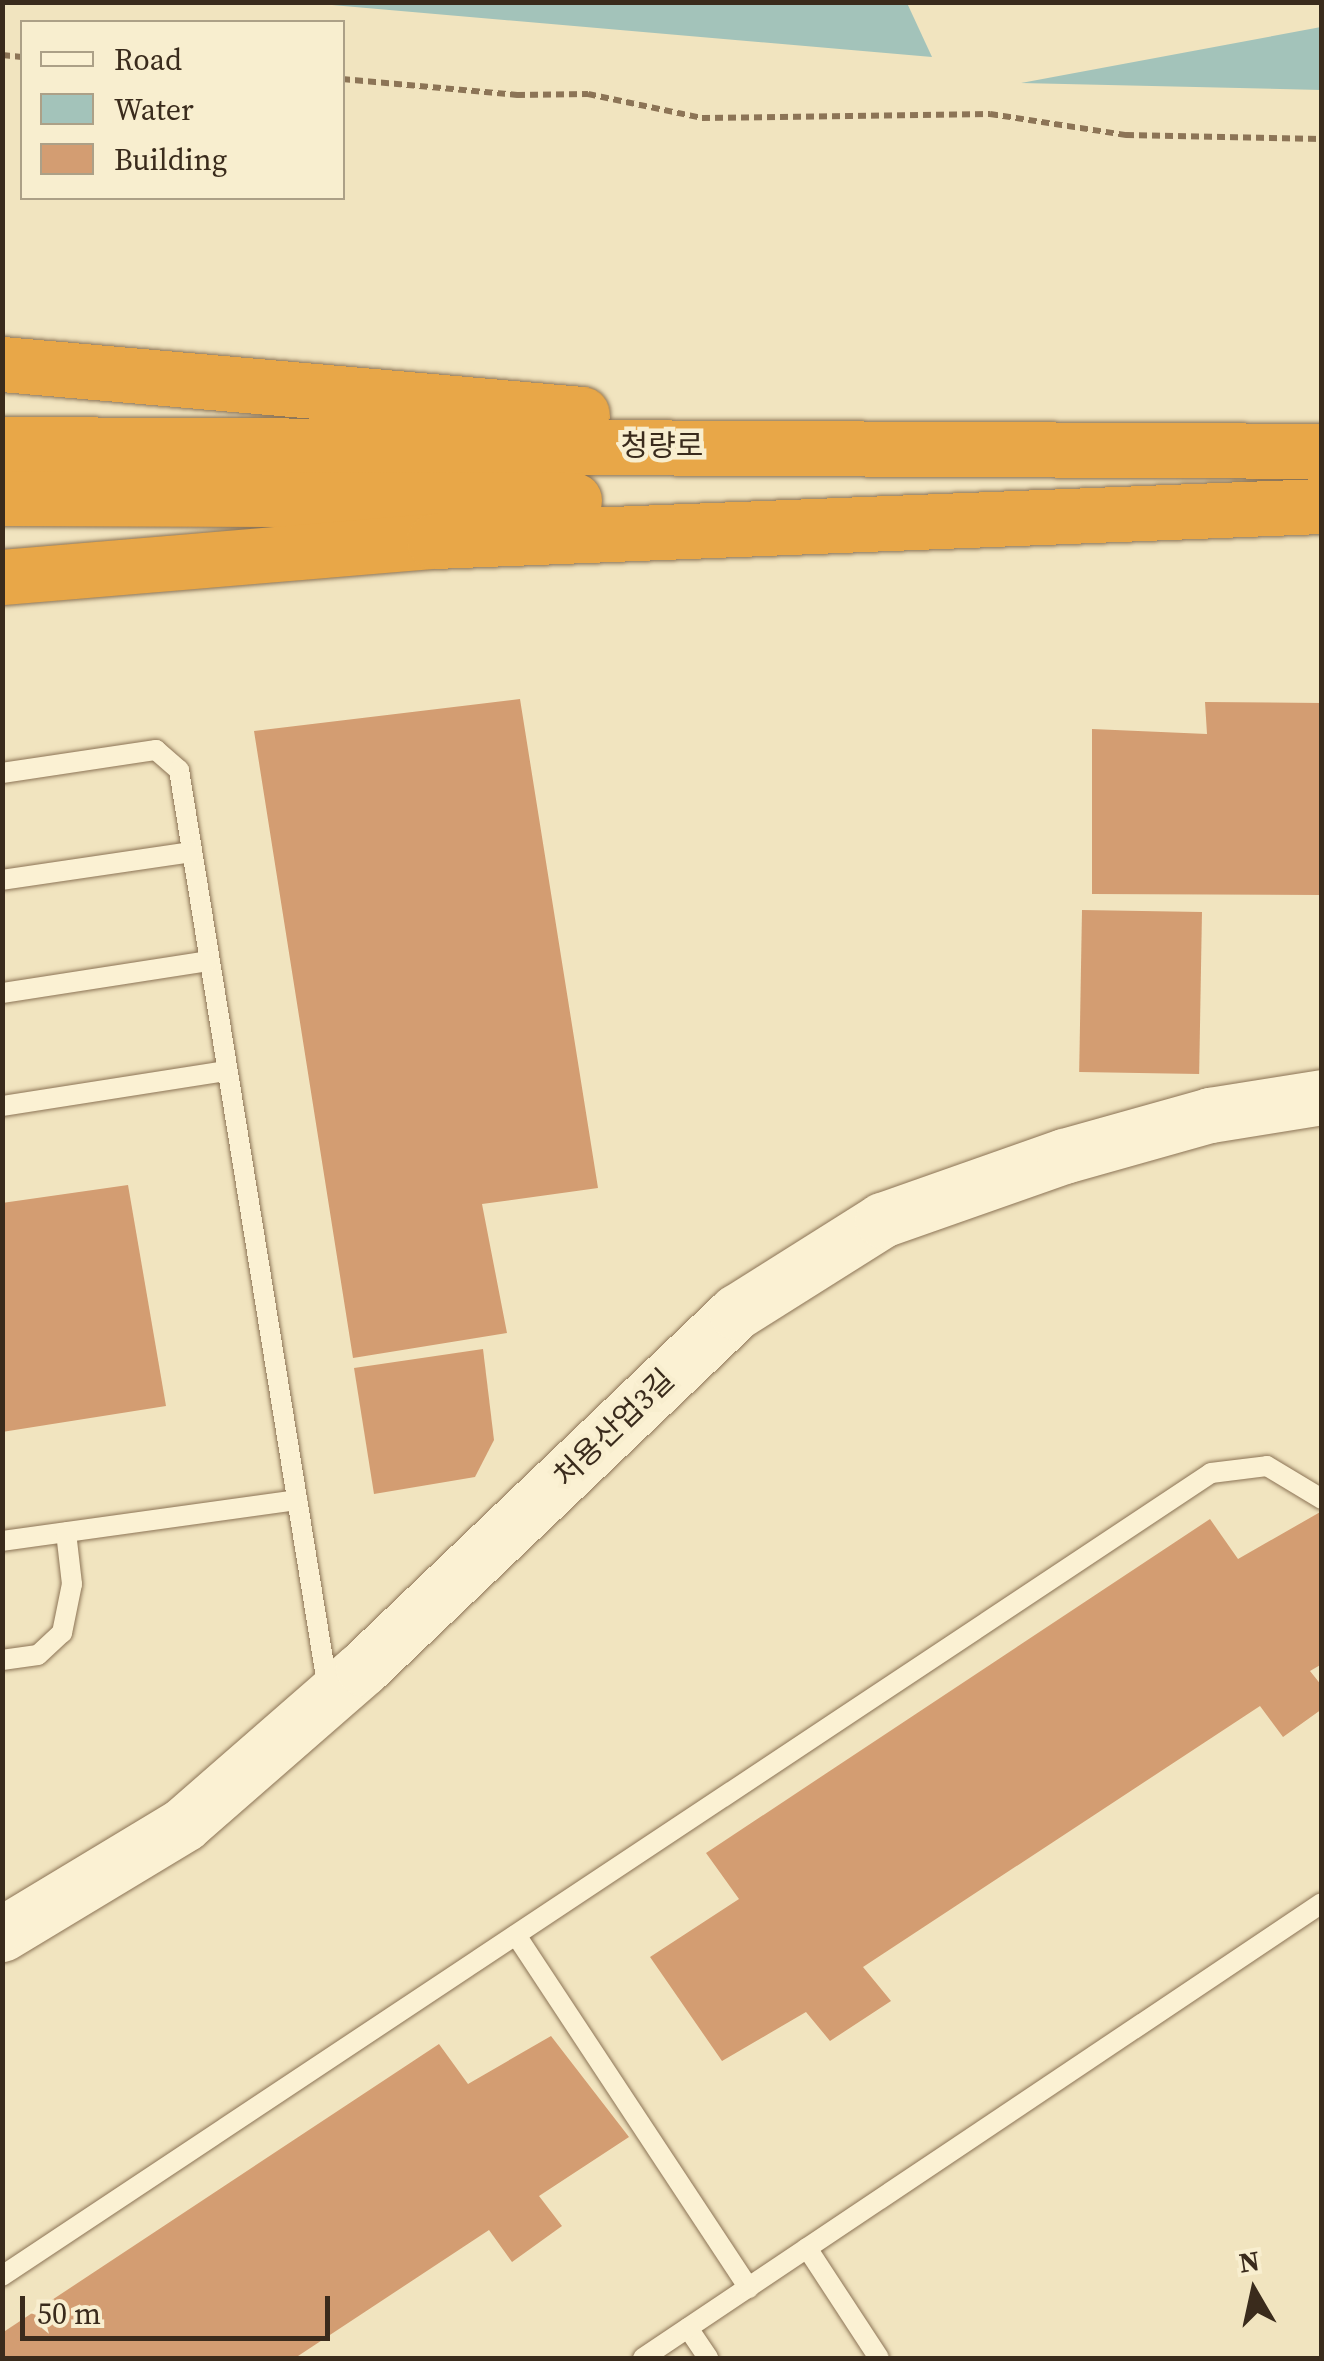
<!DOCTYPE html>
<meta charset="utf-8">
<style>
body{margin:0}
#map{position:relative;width:1324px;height:2361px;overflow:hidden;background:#f1e4bf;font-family:"Source Serif 4","Noto Sans KR",serif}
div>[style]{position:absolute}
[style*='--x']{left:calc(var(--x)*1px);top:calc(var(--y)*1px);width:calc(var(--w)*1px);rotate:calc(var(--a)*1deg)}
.water>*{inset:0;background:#a3c3ba}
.building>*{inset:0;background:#d39d72;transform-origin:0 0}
.path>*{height:6px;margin-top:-3px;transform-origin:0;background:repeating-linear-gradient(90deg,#8c7456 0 8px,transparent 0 13px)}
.roads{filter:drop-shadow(0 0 2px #8c7456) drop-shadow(0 0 2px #8c7456)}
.lane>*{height:20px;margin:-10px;padding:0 10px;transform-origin:10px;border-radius:10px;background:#fbf1d3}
.secondary>*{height:55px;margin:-27.5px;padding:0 27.5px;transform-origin:27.5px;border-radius:27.5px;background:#fbf1d3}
.highway>*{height:55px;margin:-27.5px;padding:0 27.5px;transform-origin:27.5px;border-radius:27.5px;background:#e8a748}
span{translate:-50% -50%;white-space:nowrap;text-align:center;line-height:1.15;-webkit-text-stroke:9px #f8eecf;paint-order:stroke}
.street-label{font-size:30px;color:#3a2b1c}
.frame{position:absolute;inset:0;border:5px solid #3a2b1c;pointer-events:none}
.legend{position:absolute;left:20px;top:20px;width:325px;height:180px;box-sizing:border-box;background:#f8eecf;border:2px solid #aca087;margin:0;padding:12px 18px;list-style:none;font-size:30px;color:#3a2b1c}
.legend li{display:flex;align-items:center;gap:20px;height:50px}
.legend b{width:50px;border:2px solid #aca087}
.north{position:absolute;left:1204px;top:2241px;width:100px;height:100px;-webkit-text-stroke:8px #f8eecf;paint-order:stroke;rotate:351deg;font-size:28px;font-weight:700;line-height:40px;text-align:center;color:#3a2b1c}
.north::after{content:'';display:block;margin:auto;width:35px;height:45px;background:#3a2b1c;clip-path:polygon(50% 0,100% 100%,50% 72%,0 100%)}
.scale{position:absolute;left:20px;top:2296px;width:310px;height:45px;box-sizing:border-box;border:5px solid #3a2b1c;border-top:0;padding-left:12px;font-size:30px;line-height:35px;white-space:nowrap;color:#3a2b1c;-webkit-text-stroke:8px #f8eecf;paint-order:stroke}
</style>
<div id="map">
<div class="water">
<div style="clip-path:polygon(309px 3px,907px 3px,932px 57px)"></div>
<div style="clip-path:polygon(1321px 27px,1321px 90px,1021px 83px)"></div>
</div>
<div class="building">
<div style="clip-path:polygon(520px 699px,598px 1188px,482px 1204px,507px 1333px,353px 1358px,254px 731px)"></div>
<div style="clip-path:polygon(1205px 702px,1322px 703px,1322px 895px,1092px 894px,1092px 729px,1207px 734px)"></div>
<div style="left:1082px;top:910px;width:120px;height:162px;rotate:1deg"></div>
<div style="clip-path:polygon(128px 1185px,166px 1406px,2px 1432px,2px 1203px)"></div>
<div style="clip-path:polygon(483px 1349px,494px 1440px,475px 1477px,374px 1494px,354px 1368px)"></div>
<div style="clip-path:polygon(1322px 1511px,1322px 1664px,1310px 1671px,1322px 1686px,1322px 1709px,1283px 1737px,1260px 1706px,863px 1967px,891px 2001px,830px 2041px,806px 2012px,722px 2061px,650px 1957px,739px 1899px,706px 1853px,1210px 1519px,1238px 1559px)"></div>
<div style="clip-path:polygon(551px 2036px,629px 2137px,539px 2196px,562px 2226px,512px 2262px,489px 2230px,295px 2358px,2px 2358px,2px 2333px,439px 2044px,468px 2084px)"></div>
</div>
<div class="path">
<div style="--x:2;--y:55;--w:20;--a:6"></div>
<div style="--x:342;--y:79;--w:176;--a:5.2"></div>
<div style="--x:517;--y:95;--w:71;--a:-0.8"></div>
<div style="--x:588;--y:94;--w:116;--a:11.9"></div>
<div style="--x:702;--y:118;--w:288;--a:-0.8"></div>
<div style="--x:990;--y:114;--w:138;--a:8.8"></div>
<div style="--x:1126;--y:135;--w:196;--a:1.2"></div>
</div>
<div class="roads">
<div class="lane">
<div style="--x:2;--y:773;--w:156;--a:-8.5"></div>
<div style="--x:156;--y:750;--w:30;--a:41"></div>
<div style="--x:179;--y:770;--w:932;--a:80.8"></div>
<div style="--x:2;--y:880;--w:192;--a:-8.4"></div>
<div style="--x:2;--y:993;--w:208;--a:-8.8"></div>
<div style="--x:2;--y:1106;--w:227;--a:-8.9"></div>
<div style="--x:2;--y:1541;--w:298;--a:-7.9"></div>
<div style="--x:2;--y:1660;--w:36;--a:-8"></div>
<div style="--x:38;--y:1655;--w:33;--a:-43"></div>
<div style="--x:62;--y:1633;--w:50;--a:-78.5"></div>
<div style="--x:72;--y:1584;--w:52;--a:-96.6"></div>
<div style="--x:516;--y:1935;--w:423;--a:56.6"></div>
<div style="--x:807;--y:2248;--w:131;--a:56.8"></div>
<div style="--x:2;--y:2276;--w:1451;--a:-33.59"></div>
<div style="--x:1211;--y:1473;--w:56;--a:-7.1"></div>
<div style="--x:1267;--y:1466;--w:64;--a:31"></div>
<div style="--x:688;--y:2328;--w:36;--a:56"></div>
<div style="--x:643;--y:2358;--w:817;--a:-33.83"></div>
</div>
<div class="secondary">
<div style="--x:2;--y:1934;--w:213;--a:-31.1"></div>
<div style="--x:184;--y:1824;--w:237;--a:-41.1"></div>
<div style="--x:363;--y:1668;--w:516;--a:-43.66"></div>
<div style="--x:736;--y:1312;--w:173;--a:-32.2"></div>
<div style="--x:882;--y:1220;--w:193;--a:-19.4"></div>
<div style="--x:1064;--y:1156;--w:152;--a:-15.7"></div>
<div style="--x:1210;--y:1115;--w:113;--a:-9.1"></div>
</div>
<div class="highway">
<div style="--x:2;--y:364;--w:582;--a:4.93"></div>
<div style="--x:2;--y:444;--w:1320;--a:0.3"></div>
<div style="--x:2;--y:498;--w:572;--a:0.2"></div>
<div style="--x:2;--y:577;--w:433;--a:-4.8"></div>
<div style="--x:434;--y:541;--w:889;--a:-2.26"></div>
</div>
</div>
<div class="street-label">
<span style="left:662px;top:446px">청량로</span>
<span style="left:614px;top:1428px;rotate:-44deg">처용산업3길</span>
</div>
<div class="frame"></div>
<ul class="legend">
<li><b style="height:12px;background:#fbf1d3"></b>Road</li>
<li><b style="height:28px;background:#a3c3ba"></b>Water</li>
<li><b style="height:28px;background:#d39d72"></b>Building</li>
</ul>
<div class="north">N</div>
<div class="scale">50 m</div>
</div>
